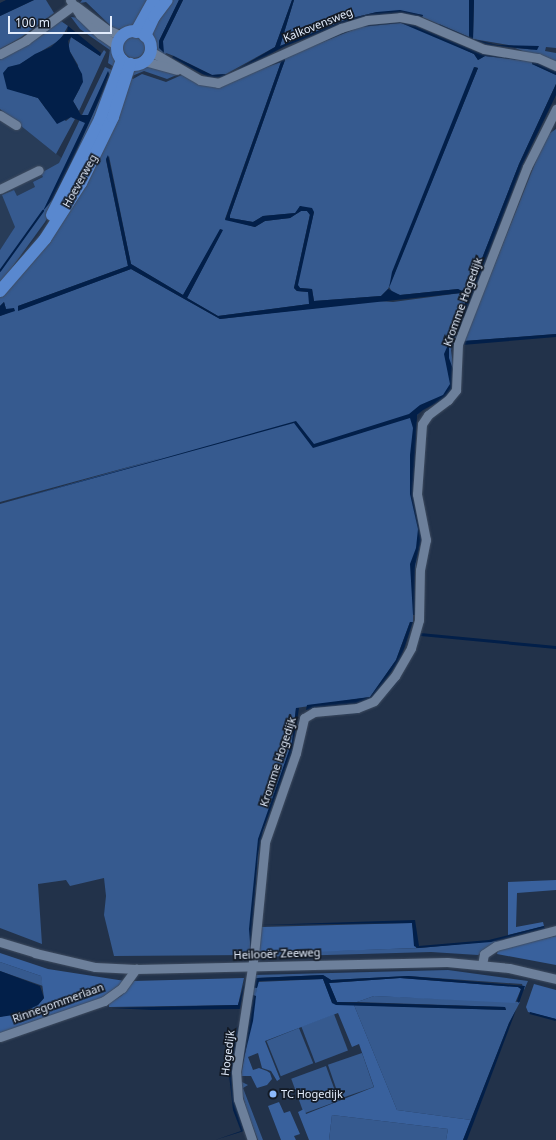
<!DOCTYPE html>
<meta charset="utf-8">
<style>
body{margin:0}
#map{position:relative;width:556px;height:1140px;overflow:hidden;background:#22324a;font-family:"Noto Sans",sans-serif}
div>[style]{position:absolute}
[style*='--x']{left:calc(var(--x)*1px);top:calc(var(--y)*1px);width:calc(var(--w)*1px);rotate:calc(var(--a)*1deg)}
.built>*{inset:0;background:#283c58}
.green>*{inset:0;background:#365a8f;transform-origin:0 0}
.round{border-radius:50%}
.forest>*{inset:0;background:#39619d}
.water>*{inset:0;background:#021f49;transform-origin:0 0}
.stream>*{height:2px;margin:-1px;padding:0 1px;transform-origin:1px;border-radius:1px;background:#021f49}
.roads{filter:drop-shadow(0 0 1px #3f4c60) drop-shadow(0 0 1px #3f4c60)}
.minor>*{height:9px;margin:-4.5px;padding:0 4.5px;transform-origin:4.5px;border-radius:4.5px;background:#6d809b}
.major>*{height:12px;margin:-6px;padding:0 6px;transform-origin:6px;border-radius:6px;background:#5988cf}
.major>.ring{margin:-6px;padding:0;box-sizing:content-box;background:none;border:12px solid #5988cf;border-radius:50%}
.dots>*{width:11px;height:11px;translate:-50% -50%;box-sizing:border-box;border:2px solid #131a25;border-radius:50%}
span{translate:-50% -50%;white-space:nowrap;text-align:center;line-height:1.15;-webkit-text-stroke:3.5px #131a25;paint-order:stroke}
.street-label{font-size:11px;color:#e2ecfc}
.poi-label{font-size:11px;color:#e2ecfc}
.left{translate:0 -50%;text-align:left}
.scale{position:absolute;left:8px;top:16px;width:104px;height:18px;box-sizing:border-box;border:2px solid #e2ecfc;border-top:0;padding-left:5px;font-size:12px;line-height:14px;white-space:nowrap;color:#e2ecfc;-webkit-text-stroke:3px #131a25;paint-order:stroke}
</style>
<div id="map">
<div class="built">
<div style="clip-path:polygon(0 109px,63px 159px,0 250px)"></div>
</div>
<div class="green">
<div style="clip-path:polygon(34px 0,46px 0,54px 13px,20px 38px,0 49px,0 16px)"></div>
<div style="clip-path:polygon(82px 0,151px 0,133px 26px,115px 30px,86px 2px,80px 3px)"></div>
<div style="clip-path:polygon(170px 0,179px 0,159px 41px,163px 47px,163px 41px,183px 0,292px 0,275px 47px,226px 74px,212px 75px,174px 56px,166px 53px,164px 57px,157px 50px,152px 35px,153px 23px)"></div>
<div style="clip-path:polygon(294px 0,469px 0,469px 37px,422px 17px,423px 15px,377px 12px,348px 19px,280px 46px)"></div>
<div style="clip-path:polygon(474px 0,556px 0,556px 48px,546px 47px,545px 51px,556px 53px,556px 64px,515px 48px,537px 50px,473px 39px)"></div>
<div style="clip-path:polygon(71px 17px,79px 18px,110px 45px,116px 59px,116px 68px,108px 63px,110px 50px,80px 29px)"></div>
<div style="clip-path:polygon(61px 21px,68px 26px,60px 40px,20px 64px,29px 95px,38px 98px,46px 109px,66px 121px,71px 117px,75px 119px,56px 154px,0 109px,0 57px,19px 48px)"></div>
<div style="clip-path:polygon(380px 23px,401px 23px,418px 28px,474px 54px,478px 60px,485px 56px,533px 61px,532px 64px,556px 75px,556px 84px,519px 164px,472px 284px,461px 291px,458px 289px,400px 295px,393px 293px,389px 287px,478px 68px,475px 67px,388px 289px,381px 296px,314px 301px,312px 289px,300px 288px,297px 285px,314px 212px,300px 206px,296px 213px,263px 216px,253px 222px,230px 218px,230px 215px,281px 71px,285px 60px,283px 56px,360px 27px)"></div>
<div class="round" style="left:123px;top:36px;width:22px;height:22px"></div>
<div style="clip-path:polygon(71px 37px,100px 56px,104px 50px,106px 52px,79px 111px,73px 101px,80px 88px,78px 65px,68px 48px)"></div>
<div style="clip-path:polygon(281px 62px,225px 219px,255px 227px,265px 221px,290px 218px,301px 211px,307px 211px,310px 214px,294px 288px,297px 291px,309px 292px,309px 304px,218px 316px,187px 298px,222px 231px,221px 229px,183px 295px,131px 264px,109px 156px,106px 160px,128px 266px,18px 306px,19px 310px,131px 269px,220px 319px,377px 301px,393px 302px,461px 293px,465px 295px,466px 300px,461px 316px,464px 318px,451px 350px,454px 372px,450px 391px,426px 406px,416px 416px,412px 463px,421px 529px,414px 577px,413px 622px,410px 622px,396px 660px,370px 697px,296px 708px,292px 742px,259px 844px,250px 955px,114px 956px,104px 915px,106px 896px,104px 878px,70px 886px,66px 880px,38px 884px,42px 944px,0 928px,0 504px,165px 457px,0 502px,0 316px,15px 310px,6px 309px,4px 302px,0 306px,0 297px,43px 247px,128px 77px,133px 79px,142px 74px,166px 82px,184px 74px,201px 84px,256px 71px)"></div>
<div style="clip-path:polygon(145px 66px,179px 73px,179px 74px,167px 79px,144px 71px,132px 76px,131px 71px)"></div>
<div style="clip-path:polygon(105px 67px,114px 71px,71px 175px,45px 222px,0 284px,0 250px,15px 227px,2px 195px,14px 190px,17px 196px,35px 187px,33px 182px,43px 177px,41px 173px,59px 163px)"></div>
<div style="clip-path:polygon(556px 129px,556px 334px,464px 341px,546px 136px)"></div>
<div style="clip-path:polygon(259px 925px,262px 925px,259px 953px,420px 948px,503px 940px,478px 955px,431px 952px,257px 957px)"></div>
<div style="clip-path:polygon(0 962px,41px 976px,43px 986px,0 971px)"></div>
<div style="clip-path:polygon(448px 970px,528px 981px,524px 990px,522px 984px,408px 976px,331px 980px,323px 975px,256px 978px,253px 987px,257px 988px,256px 996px,252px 995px,240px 1074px,254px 975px)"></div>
<div style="clip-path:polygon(374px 996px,520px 1002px,509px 1023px,471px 1120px,397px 1110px,354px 1005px,506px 1010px,505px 1007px,357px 1002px)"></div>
<div style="left:334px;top:1014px;width:39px;height:35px;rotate:69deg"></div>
<div style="left:299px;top:1028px;width:38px;height:35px;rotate:68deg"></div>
<div style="left:362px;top:1053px;width:36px;height:36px;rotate:71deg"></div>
<div style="left:326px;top:1066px;width:37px;height:37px;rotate:70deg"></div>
<div style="clip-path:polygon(242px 1082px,248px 1085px,243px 1088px,263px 1140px,258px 1140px,248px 1114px,242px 1093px)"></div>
<div style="clip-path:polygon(332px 1115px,448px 1129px,446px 1140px,329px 1140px)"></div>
</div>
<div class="forest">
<div style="clip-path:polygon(556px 880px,556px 890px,517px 893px,516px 927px,543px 922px,544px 926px,508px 935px,508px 882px)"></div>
<div style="clip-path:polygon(412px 923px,416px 948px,260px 954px,259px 951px,261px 927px)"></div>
<div style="clip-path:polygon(556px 936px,556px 965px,497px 954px,498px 950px,512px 946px)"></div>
<div style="clip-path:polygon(0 953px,48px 969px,125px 981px,97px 1001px,0 1033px,0 1017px,38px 1005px,44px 998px,41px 976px,0 962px)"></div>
<div style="clip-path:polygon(244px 978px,238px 1005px,109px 1007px,109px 1003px,121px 996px,134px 981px)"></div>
<div style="clip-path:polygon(400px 978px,518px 987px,521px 989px,515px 1003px,374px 996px,357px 1002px,337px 1002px,329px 983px)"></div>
<div style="clip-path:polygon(323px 979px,332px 1002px,354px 1005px,397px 1110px,471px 1120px,463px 1140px,446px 1140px,448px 1129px,332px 1115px,329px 1140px,309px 1140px,298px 1112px,304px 1109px,306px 1114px,374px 1087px,359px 1044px,352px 1047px,338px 1013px,265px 1041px,280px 1079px,277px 1081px,271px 1071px,262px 1068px,258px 1053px,248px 1057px,253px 1070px,259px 1068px,267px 1071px,270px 1073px,272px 1079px,267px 1085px,257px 1088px,251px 1076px,241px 1076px,258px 982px)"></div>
<div style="clip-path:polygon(534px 984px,556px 990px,556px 1019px,528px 1012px,526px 1007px)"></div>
<div style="clip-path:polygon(279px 1102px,284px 1113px,290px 1111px,300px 1134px,294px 1136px,296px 1140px,281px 1140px,268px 1106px)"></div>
</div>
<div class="water">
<div style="clip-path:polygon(6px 0,34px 0,0 16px,0 3px)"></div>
<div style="clip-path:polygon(179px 0,183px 0,163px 41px,164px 53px,159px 48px,159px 41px)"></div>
<div style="clip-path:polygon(292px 0,294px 0,280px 46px,348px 19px,377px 12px,400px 10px,423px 15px,422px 17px,400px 14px,333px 28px,285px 46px,238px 72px,238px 69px,275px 47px)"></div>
<div style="clip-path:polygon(469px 0,474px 0,473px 39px,497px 45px,539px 46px,537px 50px,488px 45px,440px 26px,439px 24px,469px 37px)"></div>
<div style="clip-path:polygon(404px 21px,478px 52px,526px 61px,485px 56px,478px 60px,474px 54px,401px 23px,360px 27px,293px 54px,351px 28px,372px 23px)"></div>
<div style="clip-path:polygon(68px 26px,101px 53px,100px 56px,71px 37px,68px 41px,70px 52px,82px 74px,83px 82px,73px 101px,81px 115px,88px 115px,108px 71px,110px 76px,65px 177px,53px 199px,43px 211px,85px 123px,71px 117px,57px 124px,38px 98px,7px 89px,3px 73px,8px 67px,20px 64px,35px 54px,51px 47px,67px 32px)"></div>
<div style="clip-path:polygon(173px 56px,212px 75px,226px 74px,224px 77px,210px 78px,172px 58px)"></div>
<div style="clip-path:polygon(283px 56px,285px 60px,281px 71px,230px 215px,230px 218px,253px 222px,263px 216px,295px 213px,300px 206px,312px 208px,314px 212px,298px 285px,300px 288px,312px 289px,314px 301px,381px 296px,388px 289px,400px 295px,458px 289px,462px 291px,472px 284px,519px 164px,556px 84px,556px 95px,523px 164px,464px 318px,461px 316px,466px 300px,465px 295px,461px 293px,220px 319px,131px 269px,18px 311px,18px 306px,128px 266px,106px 159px,108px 155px,131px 264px,183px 295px,220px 229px,223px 230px,187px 298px,218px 316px,309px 304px,308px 292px,297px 291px,294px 288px,310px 215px,307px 211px,301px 211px,290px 218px,265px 221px,255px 227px,225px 220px,281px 62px,262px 68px,262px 65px)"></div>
<div style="clip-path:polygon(533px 61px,556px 70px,556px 75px,532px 64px)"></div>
<div style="clip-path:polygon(474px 67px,478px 68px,389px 288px,392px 272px)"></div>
<div style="clip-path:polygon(4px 302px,6px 309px,14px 308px,15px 311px,0 316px,0 306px)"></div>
<div style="clip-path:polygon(458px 322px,462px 324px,449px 348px,449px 358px,454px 372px,452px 391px,446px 398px,423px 410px,417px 415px,414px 490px,423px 533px,415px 566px,415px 615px,413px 615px,410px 564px,416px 548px,418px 529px,410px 494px,410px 455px,413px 428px,410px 418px,313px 448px,294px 423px,0 504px,296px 421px,314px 444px,409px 414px,420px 405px,443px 395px,450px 384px,444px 354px)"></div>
<div style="clip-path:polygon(556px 334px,556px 337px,462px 345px,464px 341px)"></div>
<div style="clip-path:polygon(410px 622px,413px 622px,401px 658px,375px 696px,363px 703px,306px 710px,307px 705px,370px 697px,396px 660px)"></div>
<div style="clip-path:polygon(420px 633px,556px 646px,556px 649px,421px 636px,418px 641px,416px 640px)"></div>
<div style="clip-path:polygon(411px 655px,397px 683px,378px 704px,364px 711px,356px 714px,313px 717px,306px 723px,300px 755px,269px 844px,261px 916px,268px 841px,298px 760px,306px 721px,314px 716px,359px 712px,377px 704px,400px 676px)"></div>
<div style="clip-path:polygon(296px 708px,299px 708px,292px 753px,263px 831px,258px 854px,251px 955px,249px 929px,258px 839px,292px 742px)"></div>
<div style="clip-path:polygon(415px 920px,419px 946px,489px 940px,544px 926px,545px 930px,491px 942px,418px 948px,414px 946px,412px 923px,260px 925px)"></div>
<div style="clip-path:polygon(0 971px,40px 986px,44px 998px,38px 1005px,20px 1014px,0 1017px)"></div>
<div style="clip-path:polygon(323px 975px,331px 980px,408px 976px,525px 986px,519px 1003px,517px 1001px,521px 989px,518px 987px,400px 978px,329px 983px,337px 1002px,505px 1007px,506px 1010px,336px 1005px,332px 1003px,323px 979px,259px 981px,257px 988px,253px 987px,255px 979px,257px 978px)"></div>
<div style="clip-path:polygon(246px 978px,240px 1009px,152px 1010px,111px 1008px,238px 1005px)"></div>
<div style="clip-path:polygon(252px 995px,256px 996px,253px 1021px,242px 1066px)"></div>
<div style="clip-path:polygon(516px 1010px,467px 1140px,463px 1140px,509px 1023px)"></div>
<div style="left:530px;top:1012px;width:27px;height:2px;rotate:15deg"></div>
<div style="clip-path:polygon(239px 1022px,233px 1061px,232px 1087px,244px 1131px,215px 1140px,241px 1131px,233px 1110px,229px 1075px,230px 1055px)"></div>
</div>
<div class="stream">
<div style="--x:0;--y:271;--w:74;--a:-54.4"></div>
</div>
<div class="roads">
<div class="minor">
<div style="--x:70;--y:0;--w:18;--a:56"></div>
<div style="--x:80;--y:15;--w:28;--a:44"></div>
<div style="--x:100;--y:34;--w:21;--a:35"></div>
<div style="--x:76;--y:6;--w:40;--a:37"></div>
<div style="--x:108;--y:30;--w:15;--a:23"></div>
<div style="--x:150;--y:51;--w:58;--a:30.1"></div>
<div style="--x:200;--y:80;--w:18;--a:9"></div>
<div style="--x:218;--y:83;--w:135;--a:-24.1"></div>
<div style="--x:341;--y:28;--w:27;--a:-17"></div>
<div style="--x:367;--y:20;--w:33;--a:-5"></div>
<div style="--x:400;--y:17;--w:16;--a:11"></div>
<div style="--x:416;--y:20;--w:74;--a:23.1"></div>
<div style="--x:484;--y:49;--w:55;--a:9.5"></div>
<div style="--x:538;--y:58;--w:20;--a:24"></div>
<div style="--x:0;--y:54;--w:30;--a:-28"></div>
<div style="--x:26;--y:40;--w:59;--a:-36.1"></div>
<div style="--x:144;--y:61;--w:34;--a:15"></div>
<div style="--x:0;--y:115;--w:19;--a:32"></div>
<div style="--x:0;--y:189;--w:43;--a:-26"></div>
<div style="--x:0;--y:942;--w:37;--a:17"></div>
<div style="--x:35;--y:953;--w:62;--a:13.1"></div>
<div style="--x:95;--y:967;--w:41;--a:2.8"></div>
<div style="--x:136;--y:969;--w:311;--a:-1.3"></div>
<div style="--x:447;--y:962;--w:62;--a:5.5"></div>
<div style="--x:509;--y:968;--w:48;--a:13.2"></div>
<div style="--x:482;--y:965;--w:11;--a:-80"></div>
<div style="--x:484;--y:954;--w:14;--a:-34"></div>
<div style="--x:496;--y:946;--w:62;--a:-14.9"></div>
<div style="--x:0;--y:1037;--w:110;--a:-19.1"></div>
<div style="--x:104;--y:1001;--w:22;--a:-36"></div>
<div style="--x:122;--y:988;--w:24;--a:-54"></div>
<div style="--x:252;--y:1140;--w:43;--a:-108.9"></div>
<div style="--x:238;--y:1099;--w:27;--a:-94"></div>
<div style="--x:236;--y:1072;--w:118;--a:-81.3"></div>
<div style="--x:254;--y:955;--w:114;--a:-84.4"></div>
<div style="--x:265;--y:842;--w:94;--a:-70.8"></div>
<div style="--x:296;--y:753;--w:36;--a:-77"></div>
<div style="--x:304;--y:718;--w:12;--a:-31"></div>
<div style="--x:314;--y:712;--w:43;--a:-5.3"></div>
<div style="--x:357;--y:708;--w:18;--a:-22"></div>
<div style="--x:374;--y:701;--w:33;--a:-50"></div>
<div style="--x:395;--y:676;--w:32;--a:-60"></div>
<div style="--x:411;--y:648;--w:29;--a:-74"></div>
<div style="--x:419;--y:620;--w:50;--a:-88.9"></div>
<div style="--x:420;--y:570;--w:31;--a:-79"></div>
<div style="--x:426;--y:540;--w:47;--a:-101.1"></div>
<div style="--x:417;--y:494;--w:70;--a:-85.9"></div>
<div style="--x:422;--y:424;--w:11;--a:-56"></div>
<div style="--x:428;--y:415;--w:25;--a:-37"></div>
<div style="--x:448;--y:400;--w:13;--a:-51"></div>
<div style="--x:456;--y:390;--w:46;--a:-87.5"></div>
<div style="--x:458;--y:344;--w:190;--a:-68.7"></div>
<div style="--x:527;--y:167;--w:65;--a:-63.4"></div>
</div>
<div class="major">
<div class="ring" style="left:117px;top:31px;width:22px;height:22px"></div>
<div style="--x:136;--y:32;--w:37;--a:-61"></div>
<div style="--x:145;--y:36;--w:21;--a:-65"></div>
<div style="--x:154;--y:17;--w:21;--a:-53"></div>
<div style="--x:52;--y:215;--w:107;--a:-63.4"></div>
<div style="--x:100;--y:119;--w:63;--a:-69.6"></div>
<div style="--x:0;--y:291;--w:69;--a:-49.1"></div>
<div style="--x:45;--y:239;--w:67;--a:-57.3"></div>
<div style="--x:81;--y:183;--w:73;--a:-64.1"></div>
<div style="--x:113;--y:117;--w:56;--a:-72.2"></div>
</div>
</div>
<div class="dots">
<div style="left:273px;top:1094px;background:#8cb9fc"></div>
</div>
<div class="street-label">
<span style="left:318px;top:25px;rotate:-22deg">Kalkovensweg</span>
<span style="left:80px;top:181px;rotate:-61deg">Hoeverweg</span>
<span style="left:463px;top:302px;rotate:-70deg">Kromme Hogedijk</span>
<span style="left:278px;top:762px;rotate:-72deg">Kromme Hogedijk</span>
<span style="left:277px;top:954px;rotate:-2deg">Heilooër Zeeweg</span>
<span style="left:58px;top:1003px;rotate:-20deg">Rinnegommerlaan</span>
<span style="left:228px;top:1053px;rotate:-83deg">Hogedijk</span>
</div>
<div class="poi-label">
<span class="left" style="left:281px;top:1094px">TC Hogedijk</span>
</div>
<div class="scale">100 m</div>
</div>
